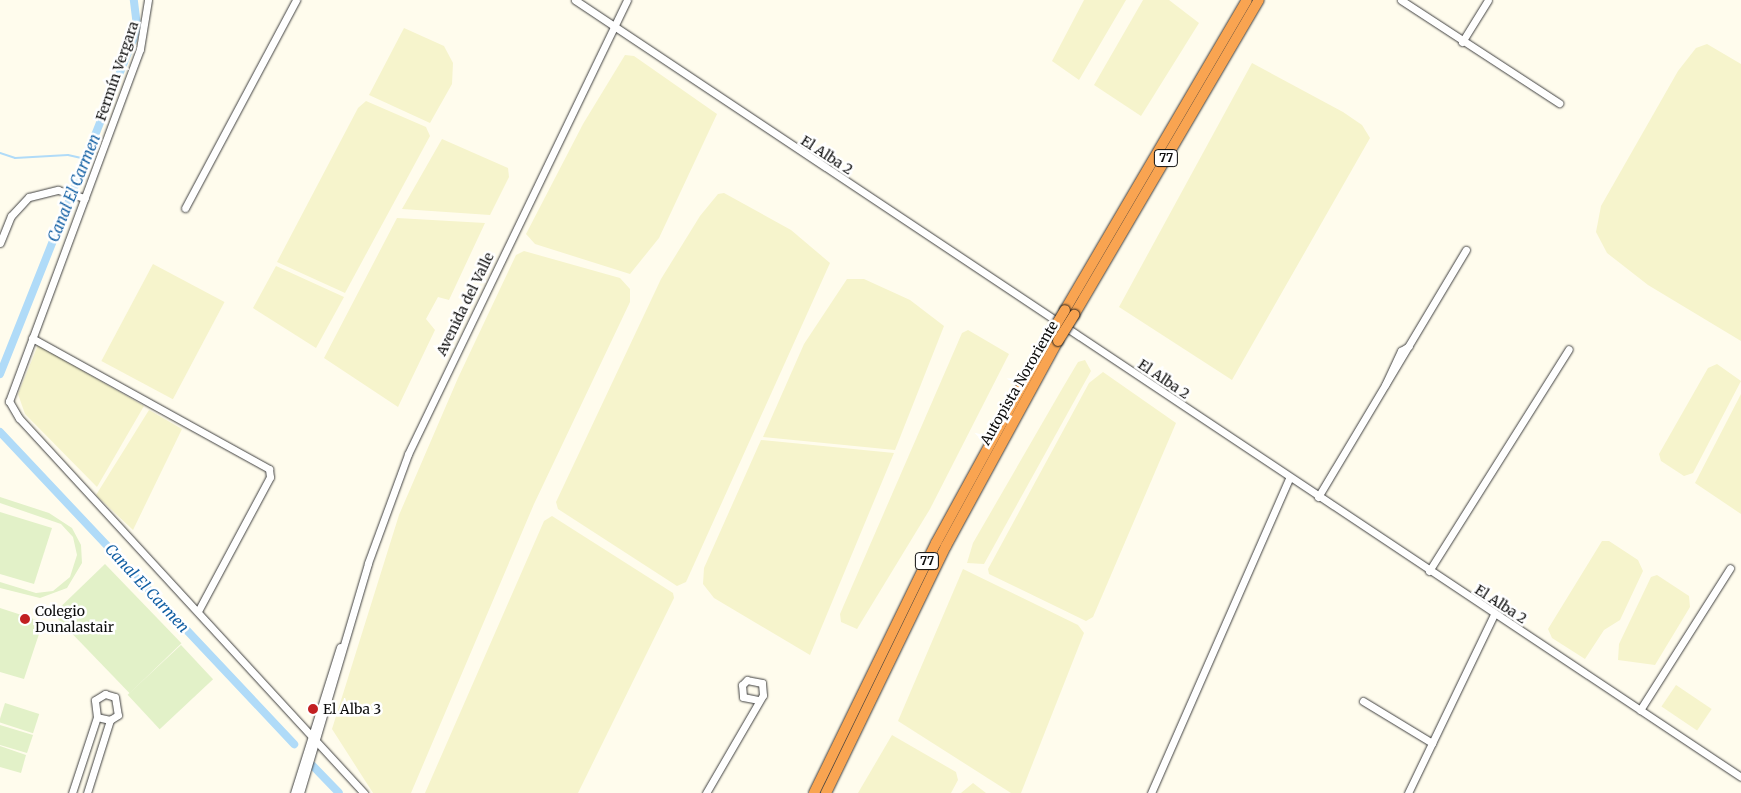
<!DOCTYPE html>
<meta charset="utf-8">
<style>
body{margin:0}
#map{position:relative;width:1741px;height:793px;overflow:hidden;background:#fffced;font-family:Merriweather,serif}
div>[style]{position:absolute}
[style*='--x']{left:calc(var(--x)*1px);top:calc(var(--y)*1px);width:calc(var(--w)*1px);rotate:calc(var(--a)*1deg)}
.farmland>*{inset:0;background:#f6f4cc;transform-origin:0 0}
.pitch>*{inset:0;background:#e2f1c8;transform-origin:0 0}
.stream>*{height:2px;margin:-1px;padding:0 1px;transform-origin:1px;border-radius:1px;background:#b0dbf8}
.canal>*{height:8px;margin:-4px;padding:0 4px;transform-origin:4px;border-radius:4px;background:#b0dbf8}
.roads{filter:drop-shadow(0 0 1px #404040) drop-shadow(0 0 1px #404040)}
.minor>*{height:7px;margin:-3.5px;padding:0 3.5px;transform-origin:3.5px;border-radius:3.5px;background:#fff}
.highway>*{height:10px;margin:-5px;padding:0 5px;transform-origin:5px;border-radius:5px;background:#f9a451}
.bridges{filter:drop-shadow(0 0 1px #1e1e1e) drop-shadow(0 0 1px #1e1e1e)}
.highway-bridge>*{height:10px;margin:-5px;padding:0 5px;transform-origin:5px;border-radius:5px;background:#f9a451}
.dots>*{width:14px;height:14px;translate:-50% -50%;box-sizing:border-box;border:2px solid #fff;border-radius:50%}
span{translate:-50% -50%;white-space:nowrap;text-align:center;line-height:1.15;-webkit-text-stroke:5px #fff;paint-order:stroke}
.shield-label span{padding:1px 4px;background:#fff;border:1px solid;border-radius:4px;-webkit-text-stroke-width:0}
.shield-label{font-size:12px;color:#0d0d0d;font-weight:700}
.street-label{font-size:14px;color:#0d0d0d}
.poi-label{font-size:14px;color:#0d0d0d}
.left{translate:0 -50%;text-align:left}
.water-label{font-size:15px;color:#125fa3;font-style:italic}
</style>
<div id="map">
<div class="farmland">
<div style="clip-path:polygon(1084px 0,1126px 0,1079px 80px,1052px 61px)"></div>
<div style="clip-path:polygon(1143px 0,1169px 0,1199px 23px,1141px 116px,1094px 85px)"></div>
<div style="clip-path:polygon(404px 28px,444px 46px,453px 63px,452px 84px,430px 123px,369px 95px)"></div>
<div style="clip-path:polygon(1707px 44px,1741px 64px,1741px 341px,1648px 285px,1607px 253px,1596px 232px,1601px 206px,1678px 71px,1696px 48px)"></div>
<div style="clip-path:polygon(625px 55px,634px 56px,717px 114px,659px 238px,630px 274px,535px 244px,526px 234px,583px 124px)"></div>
<div style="clip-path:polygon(1252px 63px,1343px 112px,1362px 125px,1370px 138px,1232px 380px,1119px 307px)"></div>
<div style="clip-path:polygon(366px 101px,426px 127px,430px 136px,345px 293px,277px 262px,358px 108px)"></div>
<div style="clip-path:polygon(442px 139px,508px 168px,509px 177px,490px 215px,402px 209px)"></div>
<div style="clip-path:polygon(724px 193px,791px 230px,830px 263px,686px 582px,677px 586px,558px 509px,556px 502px,661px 279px,700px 216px,718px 194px)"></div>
<div style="clip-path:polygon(397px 218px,485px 223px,449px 300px,438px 297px,426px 319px,435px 330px,398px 407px,324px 358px)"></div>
<div style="clip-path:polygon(524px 251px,620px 278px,630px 289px,630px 302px,534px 504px,411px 793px,373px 793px,332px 729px,399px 515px,458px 378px,516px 255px)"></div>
<div style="left:153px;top:264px;width:81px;height:110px;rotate:28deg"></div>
<div style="clip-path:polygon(276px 266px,344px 297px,316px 348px,253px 308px)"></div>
<div style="clip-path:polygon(847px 279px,864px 279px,910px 300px,944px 326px,895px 450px,763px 437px,804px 344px)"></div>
<div style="clip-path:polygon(968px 330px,1009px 354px,930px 509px,857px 629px,841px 622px,840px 614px,962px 333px)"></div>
<div style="clip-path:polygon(38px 345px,144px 406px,97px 487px,25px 414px,18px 394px)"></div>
<div style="clip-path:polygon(1085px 360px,1091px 371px,984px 564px,967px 563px,973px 543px,1062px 389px,1078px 362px)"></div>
<div style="clip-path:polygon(1717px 364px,1741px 381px,1693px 473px,1684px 476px,1661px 461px,1659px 454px,1708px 368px)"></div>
<div style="clip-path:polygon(1103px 372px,1176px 423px,1093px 617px,1086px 621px,989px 574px,988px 569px,1089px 383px)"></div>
<div style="clip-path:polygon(1741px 394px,1741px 514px,1695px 483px)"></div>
<div style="clip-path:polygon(149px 410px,182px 429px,133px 530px,96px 495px)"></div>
<div style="clip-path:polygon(761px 440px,894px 453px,810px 655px,714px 598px,703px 584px,704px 568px)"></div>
<div style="clip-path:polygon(552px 516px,673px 593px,674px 598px,578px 793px,425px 793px,544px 521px)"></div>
<div style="clip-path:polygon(1602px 541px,1609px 541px,1638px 560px,1643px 571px,1620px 620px,1604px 630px,1585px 659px,1552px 638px,1548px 629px)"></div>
<div style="clip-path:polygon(963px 569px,1078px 625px,1084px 633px,1021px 793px,1011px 793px,898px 721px)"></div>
<div style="clip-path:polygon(1657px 575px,1689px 596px,1690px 607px,1655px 665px,1618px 660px,1619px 644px,1651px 577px)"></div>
<div style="left:1676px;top:685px;width:43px;height:26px;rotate:34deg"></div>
<div style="clip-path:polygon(892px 735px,956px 772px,958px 780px,951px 793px,858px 793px)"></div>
<div style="clip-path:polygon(973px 783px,986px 793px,961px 793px)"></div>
</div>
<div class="pitch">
<div style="clip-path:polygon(0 497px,49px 513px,72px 528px,81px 545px,82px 563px,67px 588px,40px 598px,0 588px,0 582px,36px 593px,53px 591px,70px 577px,77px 555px,73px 537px,61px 524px,0 503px)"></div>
<div style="clip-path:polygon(0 512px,52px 528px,34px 584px,0 574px)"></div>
<div style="left:105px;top:564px;width:110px;height:72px;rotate:46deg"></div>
<div style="clip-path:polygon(0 608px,43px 622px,24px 679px,0 672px)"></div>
<div style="left:181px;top:645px;width:47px;height:73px;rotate:47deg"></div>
<div style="left:5px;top:703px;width:36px;height:20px;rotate:18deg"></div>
<div style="clip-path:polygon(0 725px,33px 735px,27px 753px,0 745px)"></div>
<div style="clip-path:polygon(0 746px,26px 755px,21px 773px,0 767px)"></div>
</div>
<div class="stream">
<div style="--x:0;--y:153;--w:16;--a:18"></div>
<div style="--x:15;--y:158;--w:53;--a:-3.2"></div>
<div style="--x:68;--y:155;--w:17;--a:13"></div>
</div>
<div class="canal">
<div style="--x:0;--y:374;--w:360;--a:-68.3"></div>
<div style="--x:133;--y:40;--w:15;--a:-74"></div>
<div style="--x:137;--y:26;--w:26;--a:-97"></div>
<div style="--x:0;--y:432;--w:429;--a:46.7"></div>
<div style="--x:313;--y:766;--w:37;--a:46"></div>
</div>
<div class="roads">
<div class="minor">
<div style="--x:148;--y:0;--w:50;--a:99.3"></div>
<div style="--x:140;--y:49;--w:376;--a:110.4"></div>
<div style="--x:9;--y:401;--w:20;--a:60"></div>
<div style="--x:19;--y:418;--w:510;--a:47.39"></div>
<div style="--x:575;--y:0;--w:1401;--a:33.68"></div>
<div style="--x:1401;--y:0;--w:189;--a:33.1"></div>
<div style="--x:1462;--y:42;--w:49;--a:-58.2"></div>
<div style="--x:185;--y:208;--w:236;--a:-61.9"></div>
<div style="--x:0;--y:243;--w:29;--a:-68"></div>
<div style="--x:11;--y:216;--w:26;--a:-47"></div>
<div style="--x:29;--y:197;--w:30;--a:-14"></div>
<div style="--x:58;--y:190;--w:28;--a:17"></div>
<div style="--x:32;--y:338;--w:271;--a:28.9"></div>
<div style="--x:269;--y:469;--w:8;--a:83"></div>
<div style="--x:270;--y:477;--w:152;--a:118.2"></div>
<div style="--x:1385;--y:385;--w:38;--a:-65"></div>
<div style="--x:1401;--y:351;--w:9;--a:-32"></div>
<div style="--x:1318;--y:497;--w:288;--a:-59.1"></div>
<div style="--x:1429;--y:571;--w:262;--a:-57.8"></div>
<div style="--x:1363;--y:701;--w:81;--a:31.3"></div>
<div style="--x:1640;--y:710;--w:168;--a:-57.6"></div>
<div style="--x:72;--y:793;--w:80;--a:-71.8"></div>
<div style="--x:97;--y:717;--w:17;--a:-97"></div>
<div style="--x:95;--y:700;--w:12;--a:-31"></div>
<div style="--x:105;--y:694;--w:10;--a:17"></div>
<div style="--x:115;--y:697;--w:18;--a:81"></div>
<div style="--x:118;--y:715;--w:9;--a:148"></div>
<div style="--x:110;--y:720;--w:13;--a:-167"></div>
<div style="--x:87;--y:793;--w:77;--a:-72.5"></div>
<div style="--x:294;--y:793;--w:153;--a:-72.5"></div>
<div style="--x:300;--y:793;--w:240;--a:-73.5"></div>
<div style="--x:368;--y:563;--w:116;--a:-69.8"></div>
<div style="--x:408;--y:454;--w:504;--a:-64.25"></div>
<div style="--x:706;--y:793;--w:113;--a:-59.8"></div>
<div style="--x:763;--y:695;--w:12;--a:-95"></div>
<div style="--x:762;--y:683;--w:15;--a:-169"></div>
<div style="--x:747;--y:680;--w:7;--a:135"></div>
<div style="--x:742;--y:685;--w:12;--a:85"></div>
<div style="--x:743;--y:697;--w:15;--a:11"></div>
<div style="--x:1151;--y:793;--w:344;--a:-66.3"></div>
<div style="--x:1408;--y:793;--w:199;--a:-64.3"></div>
</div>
<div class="highway">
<div style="--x:1065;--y:310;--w:359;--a:-59.6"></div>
<div style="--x:1074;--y:315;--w:365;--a:-59.6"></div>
<div style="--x:814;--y:793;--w:278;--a:-64"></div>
<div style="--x:936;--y:543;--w:237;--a:-61.3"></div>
<div style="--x:826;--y:793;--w:275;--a:-64.1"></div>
<div style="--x:946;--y:546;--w:234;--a:-61.4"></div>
</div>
</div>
<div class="bridges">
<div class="highway-bridge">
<div style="--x:1050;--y:335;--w:29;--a:-59"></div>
<div style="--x:1058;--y:341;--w:31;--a:-58"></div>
</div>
</div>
<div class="dots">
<div style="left:25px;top:619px;background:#c22022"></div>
<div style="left:313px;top:709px;background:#c22022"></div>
</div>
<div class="shield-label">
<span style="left:1166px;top:158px">77</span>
<span style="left:927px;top:561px">77</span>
</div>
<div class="street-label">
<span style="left:117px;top:71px;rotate:-71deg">Fermín Vergara</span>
<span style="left:827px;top:155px;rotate:33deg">El Alba 2</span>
<span style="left:465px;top:304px;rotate:-64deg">Avenida del Valle</span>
<span style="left:1164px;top:379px;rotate:34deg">El Alba 2</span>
<span style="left:1019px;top:383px;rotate:-60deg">Autopista Nororiente</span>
<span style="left:1501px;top:604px;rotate:33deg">El Alba 2</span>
</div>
<div class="poi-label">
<span class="left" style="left:35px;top:619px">Colegio<br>Dunalastair</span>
<span class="left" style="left:323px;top:709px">El Alba 3</span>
</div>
<div class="water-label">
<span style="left:74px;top:188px;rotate:-68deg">Canal El Carmen</span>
<span style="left:147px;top:588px;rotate:47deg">Canal El Carmen</span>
</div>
</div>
